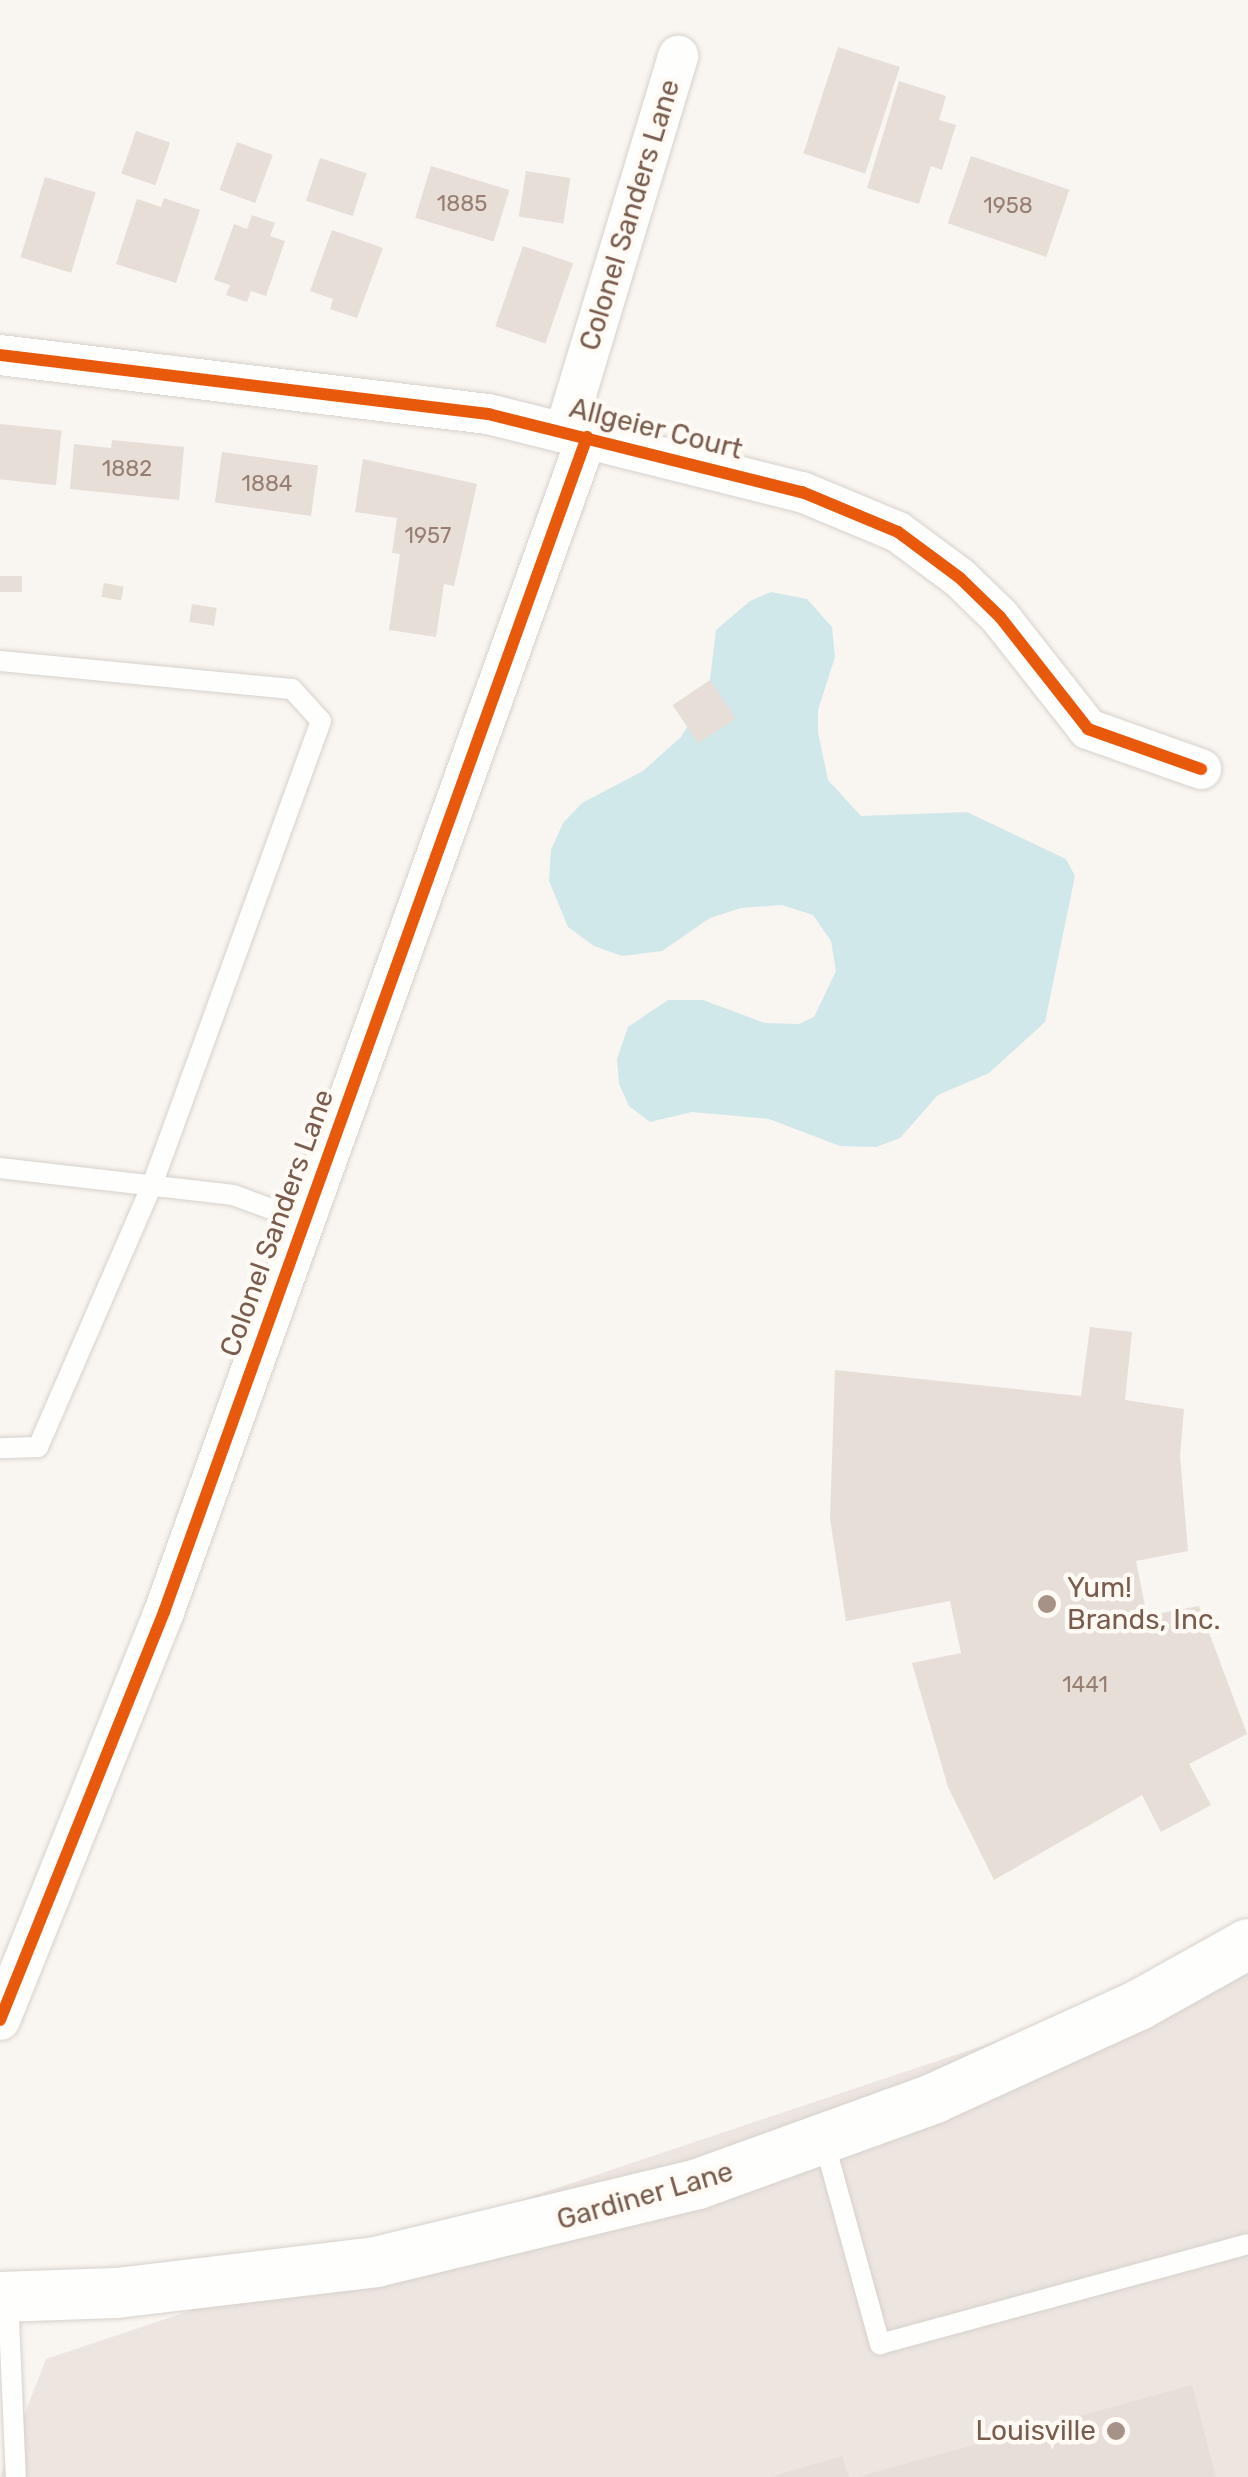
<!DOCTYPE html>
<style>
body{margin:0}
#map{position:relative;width:1248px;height:2477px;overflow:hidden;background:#f9f5f0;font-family:Rubik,sans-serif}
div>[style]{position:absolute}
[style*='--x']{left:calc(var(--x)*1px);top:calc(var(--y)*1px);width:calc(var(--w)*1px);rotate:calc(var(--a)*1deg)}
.industrial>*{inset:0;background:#ede5e0}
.water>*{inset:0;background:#d0e8ea}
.building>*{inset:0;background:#e6ded7;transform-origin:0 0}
.roads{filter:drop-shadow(0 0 2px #d7d1cb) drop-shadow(0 0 2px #d7d1cb)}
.service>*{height:20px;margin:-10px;padding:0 10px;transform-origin:10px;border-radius:10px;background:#fefefd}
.minor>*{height:40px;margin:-20px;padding:0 20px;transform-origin:20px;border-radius:20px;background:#fefefd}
.tertiary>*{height:50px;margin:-25px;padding:0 25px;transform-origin:25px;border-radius:25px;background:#fefefd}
.cycleway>*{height:12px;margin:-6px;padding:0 6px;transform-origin:6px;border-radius:6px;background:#e8590c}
.dots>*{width:28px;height:28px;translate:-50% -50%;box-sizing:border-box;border:5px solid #fffaf3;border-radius:50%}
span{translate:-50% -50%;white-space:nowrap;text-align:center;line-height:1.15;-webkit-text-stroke:9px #fffaf3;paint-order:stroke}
.number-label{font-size:22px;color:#977e72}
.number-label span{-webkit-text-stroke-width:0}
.street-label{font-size:28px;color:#7a5c4d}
.poi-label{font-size:28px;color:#7a5c4d}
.left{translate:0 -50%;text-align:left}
.right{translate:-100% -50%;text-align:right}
</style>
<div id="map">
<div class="industrial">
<div style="clip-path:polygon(1248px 1957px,1248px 2477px,0 2477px,46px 2359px)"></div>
</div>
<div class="water">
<div style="clip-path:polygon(771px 592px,807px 599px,832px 627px,835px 657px,818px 710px,818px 732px,828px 780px,861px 816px,967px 812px,1066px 859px,1075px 876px,1045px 1022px,989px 1073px,938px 1095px,900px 1138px,876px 1147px,840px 1146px,769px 1119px,692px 1112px,650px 1122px,629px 1106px,619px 1084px,617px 1059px,628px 1027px,668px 1000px,703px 1000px,765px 1023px,799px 1024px,814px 1017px,836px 971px,831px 941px,813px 915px,782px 905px,741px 908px,710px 918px,662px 951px,622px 956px,594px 946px,568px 927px,549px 881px,551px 850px,563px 823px,582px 803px,643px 771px,681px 737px,709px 689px,716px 630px,750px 601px)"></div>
</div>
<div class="building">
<div style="left:838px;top:47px;width:65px;height:112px;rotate:18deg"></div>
<div style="clip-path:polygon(899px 81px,946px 96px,939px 120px,956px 125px,942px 170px,931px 166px,919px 204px,867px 188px)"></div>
<div style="left:136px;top:131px;width:36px;height:45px;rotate:19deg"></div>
<div style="left:237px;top:142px;width:38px;height:51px;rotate:20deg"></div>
<div style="left:971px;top:156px;width:104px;height:71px;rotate:19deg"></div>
<div style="left:320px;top:158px;width:49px;height:45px;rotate:18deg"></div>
<div style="left:431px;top:166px;width:82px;height:54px;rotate:17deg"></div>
<div style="left:526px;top:171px;width:45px;height:46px;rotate:9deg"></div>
<div style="left:45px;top:177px;width:53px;height:84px;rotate:17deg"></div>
<div style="clip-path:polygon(164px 198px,200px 210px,176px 283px,116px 264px,137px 199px,161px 207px)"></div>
<div style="clip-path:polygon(252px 215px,275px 223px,270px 236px,285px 241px,266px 296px,251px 291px,247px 302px,226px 295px,230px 285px,214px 280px,234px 224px,247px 229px)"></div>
<div style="clip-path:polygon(332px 230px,383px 248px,357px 318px,330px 309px,333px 299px,310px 291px)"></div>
<div style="left:523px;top:246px;width:53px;height:85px;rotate:19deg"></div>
<div style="left:0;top:424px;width:62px;height:55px;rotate:6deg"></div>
<div style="clip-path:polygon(112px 440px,184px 447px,179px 500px,70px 489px,74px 444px,111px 448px)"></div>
<div style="left:222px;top:452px;width:97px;height:51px;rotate:8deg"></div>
<div style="clip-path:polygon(363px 459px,477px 484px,454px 586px,444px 584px,436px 637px,389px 630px,400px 554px,392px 553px,397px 518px,355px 512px)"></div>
<div style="left:0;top:576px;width:22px;height:16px"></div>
<div style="left:104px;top:583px;width:20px;height:14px;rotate:11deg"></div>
<div style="left:192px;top:604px;width:25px;height:18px;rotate:9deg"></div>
<div style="left:710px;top:680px;width:46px;height:45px;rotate:56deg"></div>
<div style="clip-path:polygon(1090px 1327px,1132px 1332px,1125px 1400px,1184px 1409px,1180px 1456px,1188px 1551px,1136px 1561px,1147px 1616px,1199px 1606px,1247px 1734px,1189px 1764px,1211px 1805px,1161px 1832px,1142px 1795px,994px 1880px,948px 1787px,912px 1663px,961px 1653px,950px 1601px,846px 1621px,830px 1519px,835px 1370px,1081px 1396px)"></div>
<div style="clip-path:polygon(1192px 2385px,1216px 2477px,862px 2477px,861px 2476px)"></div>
<div style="clip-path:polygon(842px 2456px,849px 2477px,773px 2477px,773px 2476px)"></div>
</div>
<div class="roads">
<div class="service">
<div style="--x:0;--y:661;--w:293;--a:5.5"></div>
<div style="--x:292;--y:689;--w:43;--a:47.8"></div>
<div style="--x:321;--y:721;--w:494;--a:110"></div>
<div style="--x:152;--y:1185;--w:286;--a:113.5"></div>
<div style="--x:38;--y:1447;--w:38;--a:178"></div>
<div style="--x:0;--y:1168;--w:235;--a:6.6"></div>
<div style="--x:233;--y:1195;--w:76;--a:20.1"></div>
<div style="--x:824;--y:2141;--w:211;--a:74.6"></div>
<div style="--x:880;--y:2344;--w:381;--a:-15.2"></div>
<div style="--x:8;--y:2297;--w:180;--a:87.5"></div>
</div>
<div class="minor">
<div style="--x:0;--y:355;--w:492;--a:6.9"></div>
<div style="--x:488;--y:414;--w:324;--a:14"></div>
<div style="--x:802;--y:492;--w:104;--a:22.6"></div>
<div style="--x:898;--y:532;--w:77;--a:36.6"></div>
<div style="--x:960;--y:578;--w:56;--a:44.3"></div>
<div style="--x:1000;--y:617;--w:142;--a:51.8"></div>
<div style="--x:1088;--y:729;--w:120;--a:19.5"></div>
<div style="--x:565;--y:431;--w:392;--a:-73.2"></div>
<div style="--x:0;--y:2020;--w:440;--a:-68.1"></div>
<div style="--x:164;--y:1612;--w:1249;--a:-70.2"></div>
</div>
<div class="tertiary">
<div style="--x:0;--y:2297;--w:117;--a:-2"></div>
<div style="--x:117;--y:2293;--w:261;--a:-6.8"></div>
<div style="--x:376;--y:2262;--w:331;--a:-13.6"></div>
<div style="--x:698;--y:2184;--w:252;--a:-19.9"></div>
<div style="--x:935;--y:2098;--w:224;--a:-24.5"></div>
<div style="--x:1139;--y:2005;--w:125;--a:-29.2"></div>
</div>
</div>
<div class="cycleway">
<div style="--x:0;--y:355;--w:492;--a:6.9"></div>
<div style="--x:488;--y:414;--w:324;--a:14"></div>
<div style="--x:802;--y:492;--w:104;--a:22.6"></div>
<div style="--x:898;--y:532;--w:77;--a:36.6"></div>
<div style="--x:960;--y:578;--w:56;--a:44.3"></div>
<div style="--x:1000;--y:617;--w:142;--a:51.8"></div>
<div style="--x:1088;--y:729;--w:120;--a:19.5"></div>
<div style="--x:0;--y:2020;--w:440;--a:-68.1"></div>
<div style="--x:164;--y:1612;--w:1249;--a:-70.2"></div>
</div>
<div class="dots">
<div style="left:1047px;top:1604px;background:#a69286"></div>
<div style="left:1116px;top:2431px;background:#a69286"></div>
</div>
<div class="number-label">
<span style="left:462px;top:204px">1885</span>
<span style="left:1008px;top:206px">1958</span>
<span style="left:127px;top:469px">1882</span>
<span style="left:267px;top:484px">1884</span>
<span style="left:428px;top:536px">1957</span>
<span style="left:1085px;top:1685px">1441</span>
</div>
<div class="street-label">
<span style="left:630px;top:215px;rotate:-73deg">Colonel Sanders Lane</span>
<span style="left:656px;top:429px;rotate:14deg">Allgeier Court</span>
<span style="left:277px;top:1223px;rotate:-70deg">Colonel Sanders Lane</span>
<span style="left:645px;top:2196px;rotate:-16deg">Gardiner Lane</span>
</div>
<div class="poi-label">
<span class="left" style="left:1067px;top:1604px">Yum!<br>Brands, Inc.</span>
<span class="right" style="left:1096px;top:2431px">Louisville</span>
</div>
</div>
